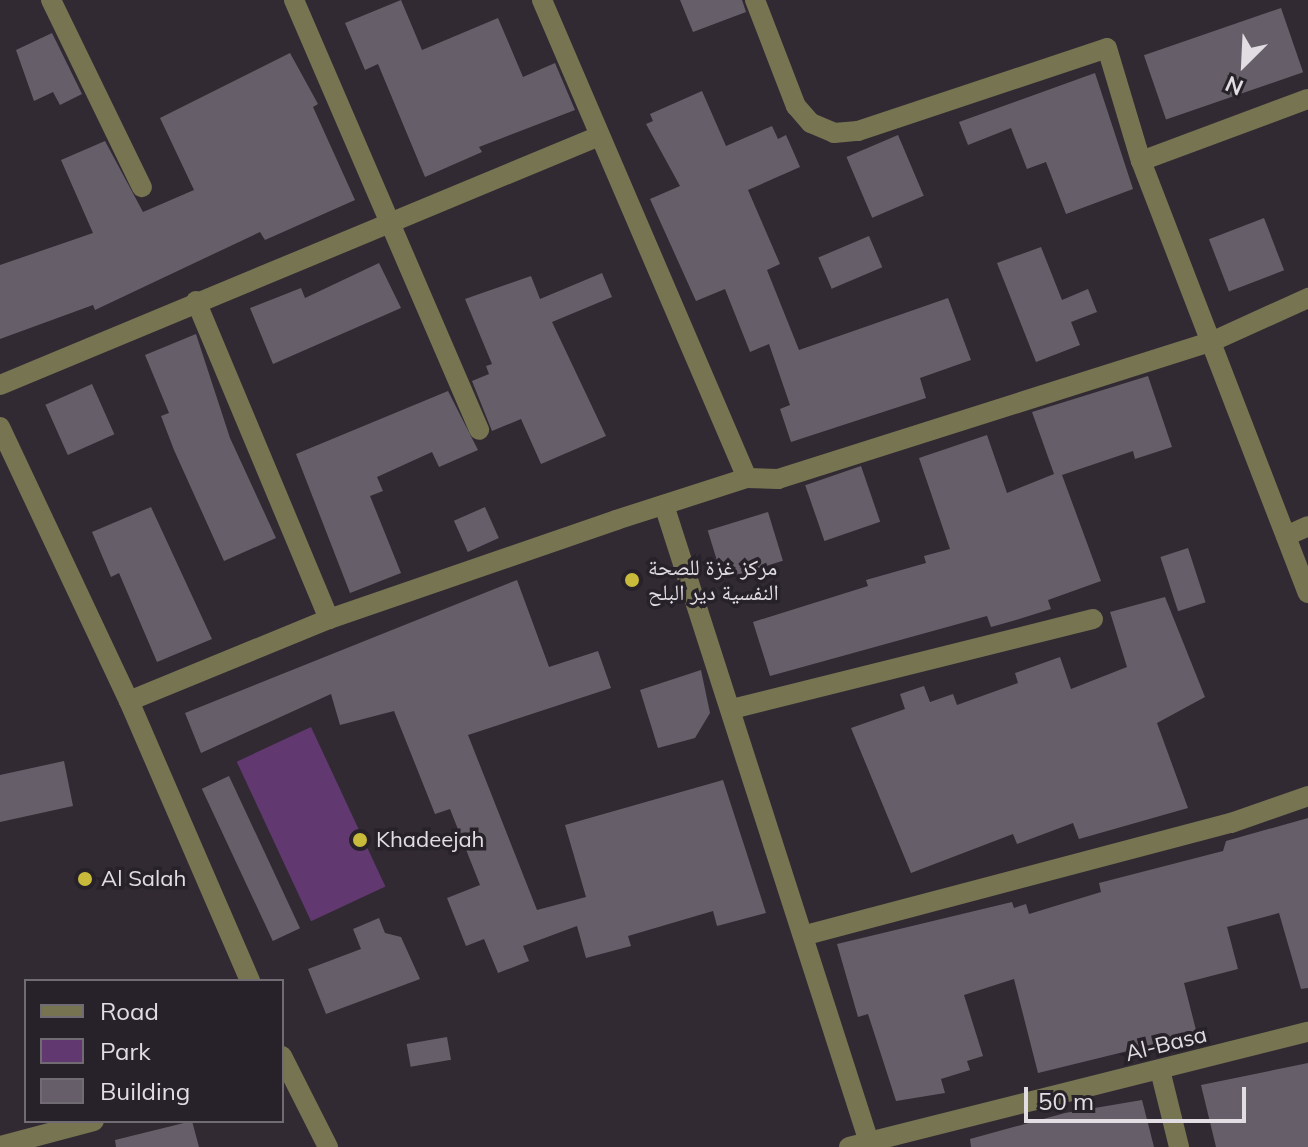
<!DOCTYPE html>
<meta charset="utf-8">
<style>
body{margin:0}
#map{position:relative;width:1308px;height:1147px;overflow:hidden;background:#312a33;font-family:Mulish,"Noto Naskh Arabic",sans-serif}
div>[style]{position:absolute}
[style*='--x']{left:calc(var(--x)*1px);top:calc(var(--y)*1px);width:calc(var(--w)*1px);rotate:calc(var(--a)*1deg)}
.green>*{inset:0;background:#613970;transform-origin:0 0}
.building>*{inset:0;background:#665f69;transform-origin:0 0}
.minor>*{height:20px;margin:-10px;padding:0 10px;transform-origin:10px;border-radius:10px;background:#777452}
.dots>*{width:22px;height:22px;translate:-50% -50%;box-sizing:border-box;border:4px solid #272129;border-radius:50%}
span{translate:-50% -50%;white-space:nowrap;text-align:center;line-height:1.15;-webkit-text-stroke:7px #272129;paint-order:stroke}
.poi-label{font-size:22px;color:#e1dde3}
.left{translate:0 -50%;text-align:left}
.street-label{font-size:22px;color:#e1dde3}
.legend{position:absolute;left:24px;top:979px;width:260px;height:144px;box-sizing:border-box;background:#272129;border:2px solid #716c73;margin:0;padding:10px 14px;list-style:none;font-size:24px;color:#e1dde3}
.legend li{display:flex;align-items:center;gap:16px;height:40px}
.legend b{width:40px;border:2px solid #716c73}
.north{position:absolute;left:1204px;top:24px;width:80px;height:80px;-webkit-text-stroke:6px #272129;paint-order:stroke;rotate:204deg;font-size:22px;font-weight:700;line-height:32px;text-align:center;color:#e1dde3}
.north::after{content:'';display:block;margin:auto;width:28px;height:36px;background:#e1dde3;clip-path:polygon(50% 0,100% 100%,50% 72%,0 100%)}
.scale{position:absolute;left:1024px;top:1087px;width:222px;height:36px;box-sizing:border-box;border:4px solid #e1dde3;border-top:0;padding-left:10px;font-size:24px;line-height:28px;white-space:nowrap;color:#e1dde3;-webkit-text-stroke:6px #272129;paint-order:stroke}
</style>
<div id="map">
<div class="green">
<div style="left:311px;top:727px;width:176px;height:82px;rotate:65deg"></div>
</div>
<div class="building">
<div style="clip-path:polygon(401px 0,422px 50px,498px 18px,523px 77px,555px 63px,575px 110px,479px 147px,482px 152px,425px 177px,378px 64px,365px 70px,345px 23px)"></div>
<div style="clip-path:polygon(680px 0,742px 0,746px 12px,693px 32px)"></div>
<div style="left:1281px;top:8px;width:68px;height:145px;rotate:71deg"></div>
<div style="clip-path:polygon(52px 33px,82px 94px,60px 105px,53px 92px,34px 101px,16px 50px)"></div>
<div style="clip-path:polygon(290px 53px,318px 104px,313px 107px,355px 200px,265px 240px,260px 232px,95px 310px,93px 305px,0 339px,0 265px,93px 233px,61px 160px,105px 141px,143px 212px,194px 190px,160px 118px)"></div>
<div style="clip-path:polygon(1095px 73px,1133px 189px,1066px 214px,1046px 162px,1027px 169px,1011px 128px,968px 145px,959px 122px)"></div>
<div style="clip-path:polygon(702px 91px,726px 146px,772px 126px,778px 139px,786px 135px,800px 167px,748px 190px,780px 264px,767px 270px,799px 350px,948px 298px,971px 360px,920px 378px,926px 398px,791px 442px,780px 409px,790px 405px,769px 344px,750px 352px,725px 289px,696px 301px,650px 199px,680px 186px,646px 124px,653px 121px,650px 114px)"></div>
<div style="left:898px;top:135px;width:66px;height:56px;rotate:67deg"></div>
<div style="left:1264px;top:218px;width:56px;height:59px;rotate:69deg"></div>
<div style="left:869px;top:236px;width:34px;height:55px;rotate:67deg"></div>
<div style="clip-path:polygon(1041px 247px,1062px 300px,1088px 289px,1097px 312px,1071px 322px,1080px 345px,1036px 362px,997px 263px)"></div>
<div style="clip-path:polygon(379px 263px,401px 308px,273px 364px,250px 308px,301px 288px,305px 298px)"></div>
<div style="clip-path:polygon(602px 273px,612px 297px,552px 322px,606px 436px,541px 464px,521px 419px,492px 431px,472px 381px,489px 374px,486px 366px,492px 364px,465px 299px,531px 276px,540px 299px)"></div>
<div style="clip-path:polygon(196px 334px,230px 438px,276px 538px,224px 561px,174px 450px,161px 416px,169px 413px,145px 355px)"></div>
<div style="clip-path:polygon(1148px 376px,1172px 447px,1135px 459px,1133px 451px,1062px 475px,1101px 581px,1048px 600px,1051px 609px,1016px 620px,991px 627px,987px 616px,770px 676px,753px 622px,868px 586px,866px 580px,926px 563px,924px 556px,950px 549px,919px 458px,987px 435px,1007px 493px,1054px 474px,1032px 412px)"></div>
<div style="left:92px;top:384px;width:55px;height:51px;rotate:66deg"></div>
<div style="clip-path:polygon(448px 391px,478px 450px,439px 467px,432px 452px,377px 477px,383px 491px,370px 496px,401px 573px,350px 593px,296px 454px)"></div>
<div style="left:861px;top:466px;width:59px;height:59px;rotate:71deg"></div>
<div style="clip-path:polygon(151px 507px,212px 639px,157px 662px,119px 573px,111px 577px,92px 532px)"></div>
<div style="left:485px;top:507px;width:34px;height:34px;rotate:66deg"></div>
<div style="left:768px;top:512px;width:51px;height:63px;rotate:73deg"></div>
<div style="left:1188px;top:548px;width:57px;height:29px;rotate:72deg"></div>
<div style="clip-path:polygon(517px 580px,549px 667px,598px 651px,611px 688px,468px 735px,537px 910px,586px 897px,565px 825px,723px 780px,766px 913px,717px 926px,713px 911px,628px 936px,631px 946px,586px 958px,577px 926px,523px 946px,529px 961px,498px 973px,484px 939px,466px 946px,447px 898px,480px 885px,450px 809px,435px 814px,394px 711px,340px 725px,331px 694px,201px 753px,185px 713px)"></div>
<div style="clip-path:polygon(1165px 597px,1205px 697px,1157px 723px,1188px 808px,1079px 839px,1073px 823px,1017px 844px,1013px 834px,911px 873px,851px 728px,905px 709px,900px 694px,924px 686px,930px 702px,953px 694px,957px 705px,1018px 683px,1015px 673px,1060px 657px,1071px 689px,1127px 667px,1110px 612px)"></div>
<div style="clip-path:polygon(701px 670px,710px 713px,695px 738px,658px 748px,640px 690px)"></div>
<div style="clip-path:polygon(64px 761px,73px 806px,0 822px,0 775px)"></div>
<div style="left:229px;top:776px;width:168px;height:30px;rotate:65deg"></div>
<div style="clip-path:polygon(1308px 818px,1308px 988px,1301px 989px,1279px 913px,1227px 927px,1238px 969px,1184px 983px,1197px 1034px,1038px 1073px,1014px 979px,964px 995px,983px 1056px,967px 1061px,970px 1070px,941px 1079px,945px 1093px,896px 1101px,868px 1014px,858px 1017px,837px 944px,1012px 902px,1014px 908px,1026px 904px,1029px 914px,1101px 892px,1099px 883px,1223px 851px,1226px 841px)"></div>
<div style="clip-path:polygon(379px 918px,385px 933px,401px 937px,420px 979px,326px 1014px,308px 969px,361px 949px,353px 929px)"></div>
<div style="left:447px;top:1037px;width:23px;height:41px;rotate:80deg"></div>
<div style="clip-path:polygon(1308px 1063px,1308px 1147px,1216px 1147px,1201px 1085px)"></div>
<div style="clip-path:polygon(1142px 1100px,1154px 1147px,971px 1147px,970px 1139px,1065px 1113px)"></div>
<div style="clip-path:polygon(192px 1121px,199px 1147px,116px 1147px,115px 1140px)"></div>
</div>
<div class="minor">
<div style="--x:51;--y:0;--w:208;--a:64.1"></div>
<div style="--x:294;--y:0;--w:468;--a:66.7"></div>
<div style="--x:542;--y:0;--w:520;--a:66.79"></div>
<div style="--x:755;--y:0;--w:114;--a:68.9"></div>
<div style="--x:796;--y:106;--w:23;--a:49"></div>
<div style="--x:811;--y:123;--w:25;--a:23"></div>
<div style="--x:834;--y:133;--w:24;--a:-5"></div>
<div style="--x:858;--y:131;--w:262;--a:-18.4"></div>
<div style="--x:1107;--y:48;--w:118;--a:73.3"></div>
<div style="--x:1141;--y:161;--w:463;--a:68.9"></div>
<div style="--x:1141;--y:161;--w:178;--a:-20.4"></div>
<div style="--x:196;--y:301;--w:345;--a:67.3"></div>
<div style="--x:0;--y:385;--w:649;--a:-22.57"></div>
<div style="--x:0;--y:427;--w:303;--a:64.8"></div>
<div style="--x:129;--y:701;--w:305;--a:66.6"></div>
<div style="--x:664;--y:505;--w:669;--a:72.16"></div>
<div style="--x:1286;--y:536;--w:24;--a:-24"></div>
<div style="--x:129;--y:701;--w:216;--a:-22.3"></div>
<div style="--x:329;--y:619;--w:304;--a:-19"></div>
<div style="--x:616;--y:520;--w:138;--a:-17.8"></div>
<div style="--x:747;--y:478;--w:31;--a:2"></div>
<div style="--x:778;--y:479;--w:454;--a:-17.6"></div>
<div style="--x:1211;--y:342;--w:107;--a:-24.4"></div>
<div style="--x:732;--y:709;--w:372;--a:-14"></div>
<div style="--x:806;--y:935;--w:440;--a:-14.8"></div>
<div style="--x:1231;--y:823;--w:82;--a:-19.3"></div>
<div style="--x:282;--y:1056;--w:102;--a:63.2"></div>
<div style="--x:1160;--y:1070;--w:79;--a:76.1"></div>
<div style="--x:0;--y:1146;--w:97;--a:-14.9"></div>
<div style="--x:849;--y:1147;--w:473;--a:-14.1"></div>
</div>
<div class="dots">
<div style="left:632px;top:580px;background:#c8bb3b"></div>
<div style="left:360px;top:840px;background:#c8bb3b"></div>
<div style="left:85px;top:879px;background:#c8bb3b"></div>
</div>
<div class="poi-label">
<span class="left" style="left:648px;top:580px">مركز غزة للصحة<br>النفسية دير البلح</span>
<span class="left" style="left:376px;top:840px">Khadeejah</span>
<span class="left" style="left:101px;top:879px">Al Salah</span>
</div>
<div class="street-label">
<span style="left:1166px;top:1044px;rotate:-14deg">Al-Basa</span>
</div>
<ul class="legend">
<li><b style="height:10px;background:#777452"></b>Road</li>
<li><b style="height:22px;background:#613970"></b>Park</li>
<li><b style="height:22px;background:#665f69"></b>Building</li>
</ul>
<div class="north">N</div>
<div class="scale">50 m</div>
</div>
